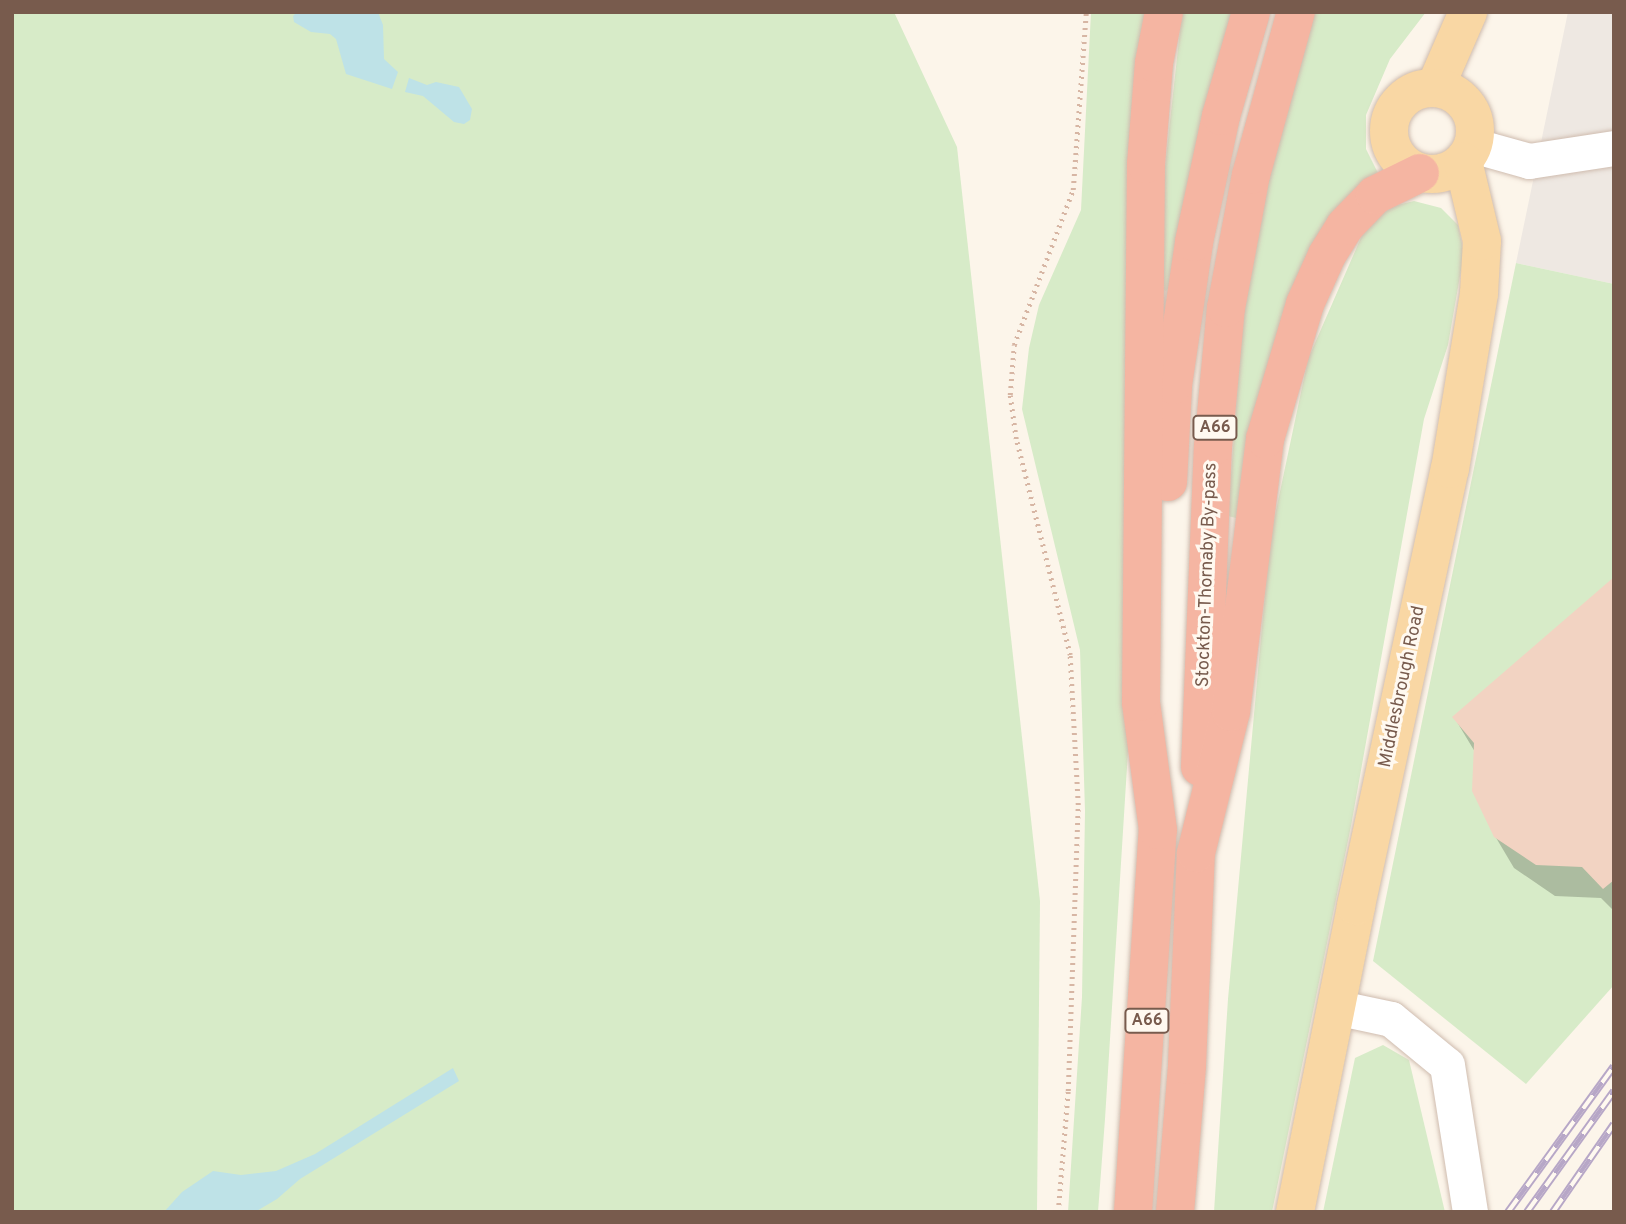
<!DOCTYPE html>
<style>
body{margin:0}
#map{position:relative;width:1626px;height:1224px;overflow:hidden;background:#fcf5ea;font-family:Overpass,sans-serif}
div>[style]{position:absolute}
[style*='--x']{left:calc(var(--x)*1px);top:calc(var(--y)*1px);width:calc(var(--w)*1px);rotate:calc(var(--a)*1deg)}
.industrial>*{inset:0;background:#eee8e2}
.green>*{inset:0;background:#d7ebc8}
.water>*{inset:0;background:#bee2e7}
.shadow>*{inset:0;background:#0003}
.building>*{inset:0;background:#f2d3c2}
.path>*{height:4.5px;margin-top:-2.25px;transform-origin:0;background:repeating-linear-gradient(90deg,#d7b6a4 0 2px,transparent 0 7px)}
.roads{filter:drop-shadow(0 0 2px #cfbcaf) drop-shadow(0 0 2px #cfbcaf)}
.minor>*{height:35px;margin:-17.5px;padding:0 17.5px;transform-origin:17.5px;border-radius:17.5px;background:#fff}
.major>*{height:38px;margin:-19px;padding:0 19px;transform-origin:19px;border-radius:19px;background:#f9d7a4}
.major>.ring{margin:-19px;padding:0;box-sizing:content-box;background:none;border:38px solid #f9d7a4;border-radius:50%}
.highway>*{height:38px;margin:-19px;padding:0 19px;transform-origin:19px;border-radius:19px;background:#f5b5a2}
.rail>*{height:8px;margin-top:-4px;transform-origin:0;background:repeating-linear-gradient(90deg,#fff9f0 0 16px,#b7a7c7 0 32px);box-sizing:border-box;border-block:2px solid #b7a7c7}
span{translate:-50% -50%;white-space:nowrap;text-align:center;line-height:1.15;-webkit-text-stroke:6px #fff9f0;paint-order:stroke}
.shield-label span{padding:2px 5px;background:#fff9f0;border:2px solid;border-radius:5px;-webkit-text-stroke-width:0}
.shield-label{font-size:16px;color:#785b4d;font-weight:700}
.street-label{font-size:18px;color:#785b4d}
.frame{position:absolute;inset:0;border:14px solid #785b4d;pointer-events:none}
</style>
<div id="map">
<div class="industrial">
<div style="clip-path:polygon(1568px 12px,1614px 12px,1614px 284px,1516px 263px)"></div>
</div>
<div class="green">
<div style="clip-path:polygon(12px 12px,894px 12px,957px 147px,1040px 901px,1037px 1212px,12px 1212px)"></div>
<div style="clip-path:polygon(1091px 12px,1151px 12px,1128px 751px,1105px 1119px,1098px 1212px,1068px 1212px,1082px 997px,1085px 811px,1080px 650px,1022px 409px,1029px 348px,1039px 305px,1081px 210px)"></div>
<div style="clip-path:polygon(1182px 12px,1232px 12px,1171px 286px,1166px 291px,1161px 289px,1164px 176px)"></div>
<div style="clip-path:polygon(1311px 12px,1426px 12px,1390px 59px,1366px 115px,1366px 149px,1379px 175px,1344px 212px,1240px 519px,1228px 516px,1243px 313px,1267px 183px)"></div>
<div style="clip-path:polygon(1414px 201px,1441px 208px,1458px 225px,1464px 253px,1448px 345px,1424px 419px,1351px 826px,1272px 1212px,1214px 1212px,1228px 999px,1270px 539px,1308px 359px,1363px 233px,1374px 219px,1393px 206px)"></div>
<div style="clip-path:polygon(1516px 263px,1614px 284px,1614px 985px,1526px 1084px,1373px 961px)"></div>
<div style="clip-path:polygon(1383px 1045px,1409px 1060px,1445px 1212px,1323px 1212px,1355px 1058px)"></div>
</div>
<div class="water">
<div style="clip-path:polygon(297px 12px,378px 12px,383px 25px,384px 59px,398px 72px,392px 89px,346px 74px,336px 39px,330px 34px,311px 32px,294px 22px,293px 16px)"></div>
<div style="clip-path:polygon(409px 78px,427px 85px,436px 82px,459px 87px,472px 109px,470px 120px,464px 124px,454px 122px,423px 96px,405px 92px)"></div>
<div style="clip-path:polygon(453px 1068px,459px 1081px,300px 1179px,277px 1199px,255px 1212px,164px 1212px,182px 1192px,213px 1171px,241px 1175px,276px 1171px,315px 1154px)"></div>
</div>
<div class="shadow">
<div style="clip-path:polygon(1614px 579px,1614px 911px,1601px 898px,1555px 896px,1514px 868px,1495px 836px,1475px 752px,1454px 717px)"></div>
</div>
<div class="building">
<div style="clip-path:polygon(1614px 577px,1614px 880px,1603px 889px,1582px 867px,1536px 865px,1494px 837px,1472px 791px,1474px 743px,1452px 717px)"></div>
</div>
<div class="path">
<div style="--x:1058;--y:1212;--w:121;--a:-85.3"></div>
<div style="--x:1068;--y:1091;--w:286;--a:-88"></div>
<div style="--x:1078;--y:805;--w:150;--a:-93.1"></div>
<div style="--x:1070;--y:655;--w:223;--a:-104"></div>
<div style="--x:1016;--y:439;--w:44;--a:-97.8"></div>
<div style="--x:1010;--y:395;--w:50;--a:-85.4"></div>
<div style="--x:1014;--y:345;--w:166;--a:-69.2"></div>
<div style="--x:1073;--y:190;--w:178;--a:-85.8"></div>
</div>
<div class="roads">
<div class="minor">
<div style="--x:1472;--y:145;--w:59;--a:15.7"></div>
<div style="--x:1529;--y:161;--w:86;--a:-8.7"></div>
<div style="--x:1335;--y:1007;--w:57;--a:12.1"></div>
<div style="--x:1391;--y:1019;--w:72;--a:39.4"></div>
<div style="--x:1447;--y:1065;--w:149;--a:81.1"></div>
</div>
<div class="major">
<div style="--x:1435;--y:88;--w:83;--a:-66.5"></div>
<div class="ring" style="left:1389px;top:88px;width:48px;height:48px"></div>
<div style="--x:1295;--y:1212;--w:312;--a:-78.7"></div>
<div style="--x:1356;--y:906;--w:447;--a:-77.9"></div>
<div style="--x:1450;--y:469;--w:178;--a:-80.6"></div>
<div style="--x:1479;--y:293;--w:52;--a:-86.7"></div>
<div style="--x:1482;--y:241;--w:82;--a:-103.4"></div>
</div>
<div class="highway">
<div style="--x:1168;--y:482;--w:97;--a:-87"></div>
<div style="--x:1173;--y:385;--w:145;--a:-81.6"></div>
<div style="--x:1194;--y:242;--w:129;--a:-77.9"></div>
<div style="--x:1221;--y:116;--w:108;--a:-73.9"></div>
<div style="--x:1200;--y:767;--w:320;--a:-87.7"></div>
<div style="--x:1213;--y:447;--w:140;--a:-84.7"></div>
<div style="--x:1226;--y:308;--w:135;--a:-79.4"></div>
<div style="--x:1251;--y:175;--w:169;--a:-74.6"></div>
<div style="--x:1133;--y:1212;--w:383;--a:-86.3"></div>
<div style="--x:1158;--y:830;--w:129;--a:-97.6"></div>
<div style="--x:1141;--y:702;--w:538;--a:-89.47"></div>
<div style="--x:1146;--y:164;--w:101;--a:-85.5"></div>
<div style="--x:1154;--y:63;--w:52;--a:-78.9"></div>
<div style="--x:1175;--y:1212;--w:147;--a:-85.3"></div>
<div style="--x:1187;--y:1065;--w:212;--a:-87.6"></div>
<div style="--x:1196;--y:853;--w:145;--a:-76.1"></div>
<div style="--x:1231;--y:712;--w:275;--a:-82.9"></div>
<div style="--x:1265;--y:439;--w:141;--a:-73.5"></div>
<div style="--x:1305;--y:304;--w:54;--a:-65.8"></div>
<div style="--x:1327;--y:255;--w:34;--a:-58"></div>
<div style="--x:1345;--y:226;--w:43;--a:-45.9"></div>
<div style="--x:1375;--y:195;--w:50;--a:-26.1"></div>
</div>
</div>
<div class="rail">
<div style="--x:1508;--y:1212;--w:180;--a:-54"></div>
<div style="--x:1527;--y:1212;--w:149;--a:-54.3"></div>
<div style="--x:1553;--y:1212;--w:107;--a:-55.3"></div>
</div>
<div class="shield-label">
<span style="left:1215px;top:428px">A66</span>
<span style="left:1147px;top:1021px">A66</span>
</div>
<div class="street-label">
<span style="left:1208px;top:575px;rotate:-88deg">Stockton-Thornaby By-pass</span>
<span style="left:1403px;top:687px;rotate:-78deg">Middlesbrough Road</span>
</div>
<div class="frame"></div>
</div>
